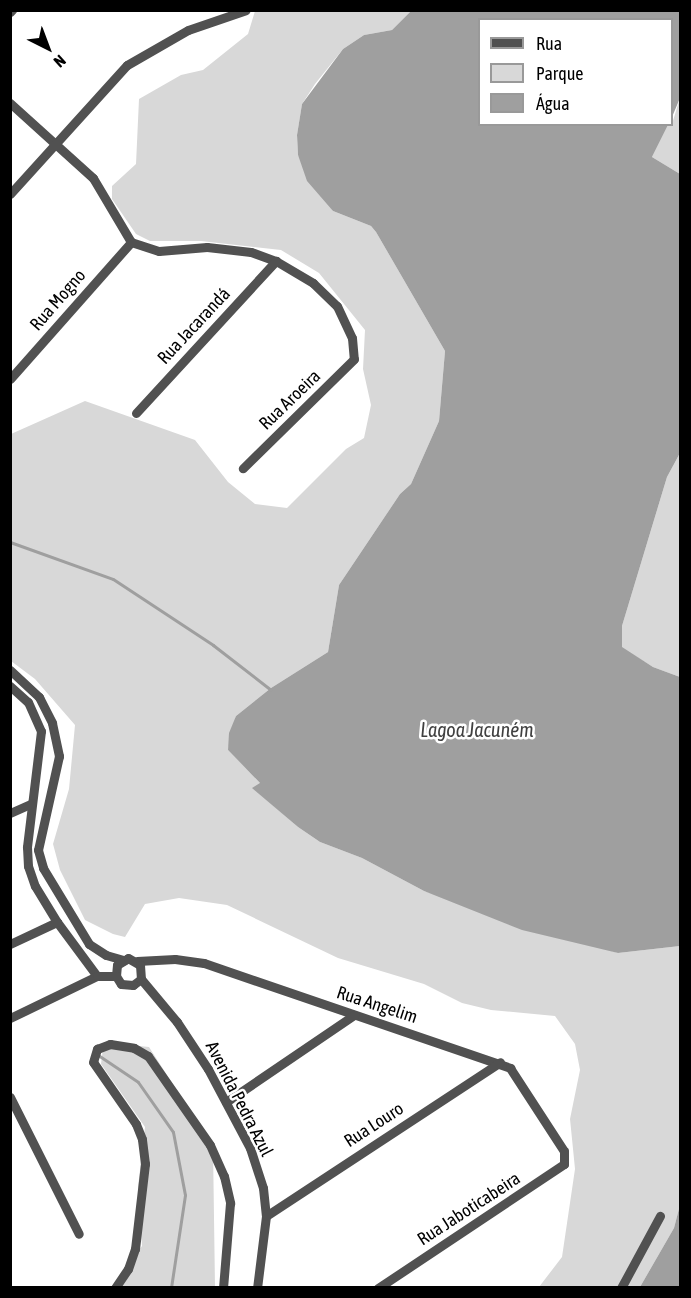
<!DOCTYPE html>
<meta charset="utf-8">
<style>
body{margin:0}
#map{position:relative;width:691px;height:1298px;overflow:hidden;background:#fff;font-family:"Asap Condensed",sans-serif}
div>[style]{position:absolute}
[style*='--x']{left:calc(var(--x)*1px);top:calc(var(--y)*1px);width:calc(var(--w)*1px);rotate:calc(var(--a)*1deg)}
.green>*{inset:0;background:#d8d8d8}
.water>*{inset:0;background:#9f9f9f}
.stream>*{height:3px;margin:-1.5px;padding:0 1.5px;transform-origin:1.5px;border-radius:1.5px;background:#9f9f9f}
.street>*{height:9px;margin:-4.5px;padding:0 4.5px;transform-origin:4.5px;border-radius:4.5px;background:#515151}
span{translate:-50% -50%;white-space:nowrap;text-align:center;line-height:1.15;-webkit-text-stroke:5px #fff;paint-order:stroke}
.street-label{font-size:18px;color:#000}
.water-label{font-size:20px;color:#404040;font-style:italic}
.frame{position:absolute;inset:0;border:12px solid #000;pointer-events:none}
.legend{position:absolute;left:478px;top:18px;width:195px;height:108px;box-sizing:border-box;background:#fff;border:2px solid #999;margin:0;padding:8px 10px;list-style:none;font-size:18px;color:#000}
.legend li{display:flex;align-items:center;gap:12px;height:30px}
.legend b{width:30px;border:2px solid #999}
.north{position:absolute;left:18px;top:18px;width:60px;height:60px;-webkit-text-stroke:4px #fff;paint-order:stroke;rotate:138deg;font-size:16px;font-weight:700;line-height:24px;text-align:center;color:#000}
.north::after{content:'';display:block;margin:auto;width:21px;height:27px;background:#000;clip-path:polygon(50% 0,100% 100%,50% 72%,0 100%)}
</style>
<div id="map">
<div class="green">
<div style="clip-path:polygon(255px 11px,411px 11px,392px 30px,364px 35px,343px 49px,315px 84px,302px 104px,297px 135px,298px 155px,333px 211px,371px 226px,376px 232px,445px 351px,439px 421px,411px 484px,400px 494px,339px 585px,328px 652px,271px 688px,236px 716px,228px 750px,261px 784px,253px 788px,298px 827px,320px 842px,362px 858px,424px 891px,618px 953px,680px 946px,680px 1205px,674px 1228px,640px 1287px,539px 1287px,562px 1257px,575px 1169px,570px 1119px,580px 1070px,575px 1044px,555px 1016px,491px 1010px,462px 1003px,424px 984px,338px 958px,227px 905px,179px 898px,145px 904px,125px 937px,113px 934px,85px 920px,60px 870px,53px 844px,69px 789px,75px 725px,35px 679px,11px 661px,11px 434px,85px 401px,195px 440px,228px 482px,255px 504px,287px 508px,346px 449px,364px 438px,371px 405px,363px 369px,365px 330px,319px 273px,281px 250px,201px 241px,150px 241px,136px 234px,112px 199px,112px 186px,136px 164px,139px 99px,181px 75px,203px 70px,248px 34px)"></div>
<div style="clip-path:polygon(680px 98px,680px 174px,652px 157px,668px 125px,672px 124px)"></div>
<div style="clip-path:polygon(680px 453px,680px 677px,653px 667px,622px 648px,622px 626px,667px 477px)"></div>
<div style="clip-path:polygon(120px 1044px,149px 1047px,213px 1147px,215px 1287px,112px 1287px,142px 1246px,138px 1187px,145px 1127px,101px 1064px,103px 1048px)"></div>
</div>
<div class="water">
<div style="clip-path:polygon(411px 11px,680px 11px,680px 98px,672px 117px,672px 20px,480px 20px,480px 124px,668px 125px,652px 157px,680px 174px,680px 453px,667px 477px,622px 626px,622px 647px,653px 667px,680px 677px,680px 946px,618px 953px,522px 930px,424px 891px,362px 858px,320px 842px,298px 827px,252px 788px,260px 783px,228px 750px,229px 733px,236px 716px,271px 688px,328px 652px,339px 585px,400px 494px,411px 484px,439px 421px,445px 351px,376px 232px,371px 226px,333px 211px,307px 181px,298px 155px,297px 135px,302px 104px,343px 49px,364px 35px,392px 30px)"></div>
<div style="clip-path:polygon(680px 1205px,680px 1287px,640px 1287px,674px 1228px)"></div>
</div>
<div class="stream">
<div style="--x:10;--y:542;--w:109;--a:19.8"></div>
<div style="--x:113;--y:579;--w:120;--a:33.4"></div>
<div style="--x:213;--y:645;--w:73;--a:37.8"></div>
<div style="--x:98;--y:1055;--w:48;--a:34"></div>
<div style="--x:138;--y:1082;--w:61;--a:55"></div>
<div style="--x:173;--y:1132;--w:64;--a:79.2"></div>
<div style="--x:185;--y:1195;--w:94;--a:98.6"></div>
</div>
<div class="street">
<div style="--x:10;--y:12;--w:3;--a:-45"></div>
<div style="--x:10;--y:103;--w:112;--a:42.1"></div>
<div style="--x:93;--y:178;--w:74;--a:59.3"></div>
<div style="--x:131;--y:242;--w:29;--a:18"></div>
<div style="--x:159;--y:251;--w:48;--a:-4.8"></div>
<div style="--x:207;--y:247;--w:44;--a:6.5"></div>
<div style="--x:251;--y:252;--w:27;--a:20"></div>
<div style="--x:276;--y:261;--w:43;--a:30.7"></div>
<div style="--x:313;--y:283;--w:33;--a:44"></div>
<div style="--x:337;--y:306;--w:35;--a:65"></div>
<div style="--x:352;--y:338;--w:21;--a:85"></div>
<div style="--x:354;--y:359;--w:156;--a:135.5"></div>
<div style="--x:10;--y:194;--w:174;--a:-47.8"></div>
<div style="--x:127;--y:65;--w:70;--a:-29.8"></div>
<div style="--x:188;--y:30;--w:61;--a:-19"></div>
<div style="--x:10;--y:379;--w:183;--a:-48.5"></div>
<div style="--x:136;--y:413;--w:207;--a:-47.4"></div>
<div style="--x:10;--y:670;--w:40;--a:43"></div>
<div style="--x:39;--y:697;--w:29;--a:63"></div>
<div style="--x:52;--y:723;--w:34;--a:78"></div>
<div style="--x:59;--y:756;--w:96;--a:102.6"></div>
<div style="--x:38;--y:850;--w:19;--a:74"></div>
<div style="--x:43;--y:868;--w:89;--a:58.8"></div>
<div style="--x:89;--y:944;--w:20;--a:33"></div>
<div style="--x:106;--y:955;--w:19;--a:16"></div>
<div style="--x:10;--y:686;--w:24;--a:42"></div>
<div style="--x:28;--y:702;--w:32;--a:66"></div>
<div style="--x:41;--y:731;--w:117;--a:96.9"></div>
<div style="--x:27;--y:847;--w:19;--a:87"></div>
<div style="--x:28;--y:866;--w:21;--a:71"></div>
<div style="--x:35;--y:886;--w:42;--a:58.6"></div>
<div style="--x:57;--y:922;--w:67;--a:53.5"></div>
<div style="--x:10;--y:813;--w:24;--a:-24"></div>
<div style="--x:10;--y:944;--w:52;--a:-25.1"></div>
<div style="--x:137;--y:961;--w:38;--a:-3"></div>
<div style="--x:175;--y:959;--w:29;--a:8"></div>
<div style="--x:204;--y:963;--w:324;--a:18.9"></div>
<div style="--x:510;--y:1068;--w:99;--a:57"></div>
<div style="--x:564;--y:1151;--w:13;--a:90"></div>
<div style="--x:564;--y:1164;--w:224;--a:146.3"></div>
<div style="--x:141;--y:979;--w:10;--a:143"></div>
<div style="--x:133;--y:985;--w:12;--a:-175"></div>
<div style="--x:121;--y:984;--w:9;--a:-122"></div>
<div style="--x:116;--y:976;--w:11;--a:-85"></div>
<div style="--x:117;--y:965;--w:13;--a:-32"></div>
<div style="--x:128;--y:958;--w:14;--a:30"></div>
<div style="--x:140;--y:965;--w:14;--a:86"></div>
<div style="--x:141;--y:979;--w:56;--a:50.1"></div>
<div style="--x:177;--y:1022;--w:56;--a:56.6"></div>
<div style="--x:208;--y:1069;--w:89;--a:62"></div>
<div style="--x:250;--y:1148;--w:42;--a:72"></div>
<div style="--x:263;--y:1188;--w:28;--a:84"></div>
<div style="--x:266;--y:1216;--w:73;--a:97.1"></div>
<div style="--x:10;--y:1018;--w:97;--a:-25.8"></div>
<div style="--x:97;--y:976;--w:19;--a:0"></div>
<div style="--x:10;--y:1097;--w:153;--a:63.3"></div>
<div style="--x:226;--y:1102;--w:155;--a:-34.2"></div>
<div style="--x:266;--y:1216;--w:280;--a:-33.3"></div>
<div style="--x:115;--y:1288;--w:23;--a:-56"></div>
<div style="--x:128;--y:1269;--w:21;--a:-71"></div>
<div style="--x:135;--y:1249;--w:86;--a:-83.3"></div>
<div style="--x:145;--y:1164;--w:25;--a:-97"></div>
<div style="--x:142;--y:1139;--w:16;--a:-112"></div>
<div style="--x:136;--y:1124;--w:75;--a:-124.7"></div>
<div style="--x:93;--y:1062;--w:14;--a:-73"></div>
<div style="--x:97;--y:1049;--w:14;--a:-21"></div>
<div style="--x:110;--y:1044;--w:24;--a:9"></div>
<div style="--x:134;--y:1048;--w:16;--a:30"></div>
<div style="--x:148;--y:1056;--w:108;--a:55.1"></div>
<div style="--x:210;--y:1145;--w:34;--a:66"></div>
<div style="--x:224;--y:1176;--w:28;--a:77"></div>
<div style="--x:230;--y:1203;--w:85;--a:94.7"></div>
<div style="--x:621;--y:1288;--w:82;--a:-61.6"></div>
</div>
<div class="street-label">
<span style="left:58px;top:300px;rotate:-49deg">Rua Mogno</span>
<span style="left:194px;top:326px;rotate:-47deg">Rua Jacarandá</span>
<span style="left:290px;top:400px;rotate:-44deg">Rua Aroeira</span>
<span style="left:377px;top:1005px;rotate:18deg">Rua Angelim</span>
<span style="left:239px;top:1099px;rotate:63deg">Avenida Pedra Azul</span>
<span style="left:374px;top:1125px;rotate:-33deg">Rua Louro</span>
<span style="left:469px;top:1209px;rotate:-33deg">Rua Jaboticabeira</span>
</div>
<div class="water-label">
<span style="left:477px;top:729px">Lagoa Jacuném</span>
</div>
<div class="frame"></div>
<ul class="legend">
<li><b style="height:8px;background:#515151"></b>Rua</li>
<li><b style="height:16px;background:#d8d8d8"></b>Parque</li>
<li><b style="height:16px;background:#9f9f9f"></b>Água</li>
</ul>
<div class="north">N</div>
</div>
